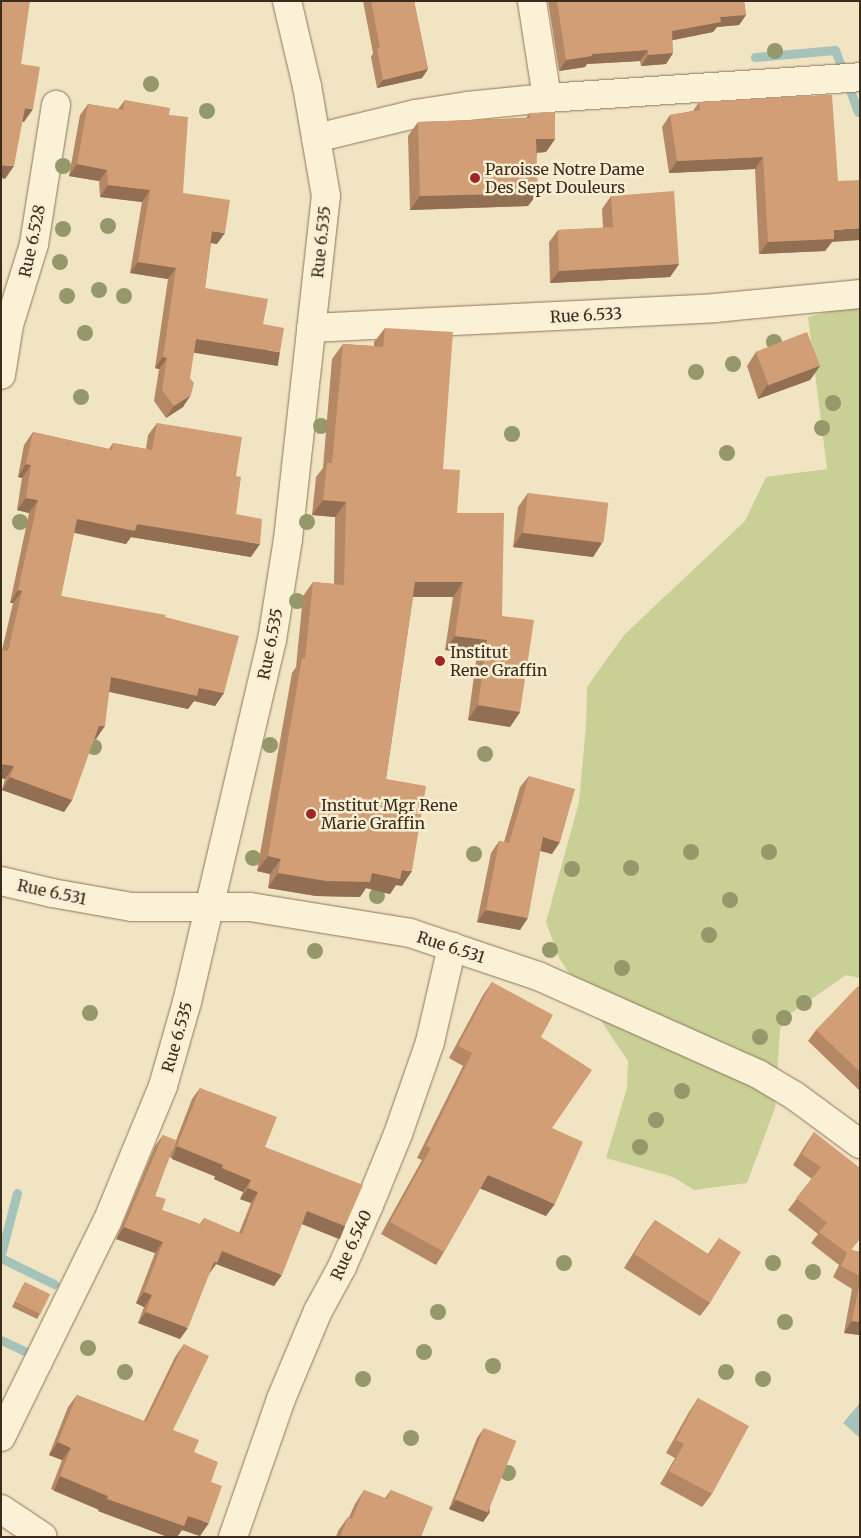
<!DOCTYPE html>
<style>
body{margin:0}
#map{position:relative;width:861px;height:1538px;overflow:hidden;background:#f1e4c3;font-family:Merriweather,serif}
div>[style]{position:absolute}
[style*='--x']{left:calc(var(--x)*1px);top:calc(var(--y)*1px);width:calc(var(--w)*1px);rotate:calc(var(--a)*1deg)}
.green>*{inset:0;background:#c8d096}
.water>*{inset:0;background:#a5c3bb}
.stream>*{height:9px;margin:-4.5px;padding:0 4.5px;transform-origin:4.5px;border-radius:4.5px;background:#a5c3bb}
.roads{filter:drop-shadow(0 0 1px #8c7558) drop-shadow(0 0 1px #8c7558)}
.minor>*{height:28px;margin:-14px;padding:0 14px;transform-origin:14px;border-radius:14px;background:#fbf1d7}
.trees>*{width:16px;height:16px;margin:-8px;border-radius:50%;background:#95986b}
.wall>*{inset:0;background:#b48865}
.shaded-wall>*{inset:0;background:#926f53;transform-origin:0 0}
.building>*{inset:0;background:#d19e76;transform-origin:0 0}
.dots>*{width:14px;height:14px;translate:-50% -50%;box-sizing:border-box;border:2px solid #f8eed3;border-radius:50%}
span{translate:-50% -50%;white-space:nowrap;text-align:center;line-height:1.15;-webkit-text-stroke:5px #f8eed3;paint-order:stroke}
.poi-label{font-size:16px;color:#3b2c1d}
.left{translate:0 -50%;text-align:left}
.street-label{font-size:16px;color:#3b2c1d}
.frame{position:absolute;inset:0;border:2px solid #3b2c1d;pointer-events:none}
</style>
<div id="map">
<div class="green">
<div style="clip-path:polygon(860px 306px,860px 978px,846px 975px,784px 1018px,780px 1030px,775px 1108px,747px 1183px,694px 1190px,673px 1177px,606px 1158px,627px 1088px,628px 1061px,559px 958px,546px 922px,579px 802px,586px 726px,587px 687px,624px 635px,745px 521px,766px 477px,827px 469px,808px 317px,844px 308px)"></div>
</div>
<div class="water">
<div style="clip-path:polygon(860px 1403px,860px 1438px,843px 1423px)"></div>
</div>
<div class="stream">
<div style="--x:755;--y:57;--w:80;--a:-5"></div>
<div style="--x:835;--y:50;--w:66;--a:69.6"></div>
<div style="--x:1;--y:1254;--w:63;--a:-75.3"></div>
<div style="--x:1;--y:1258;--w:59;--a:26.1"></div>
<div style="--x:1;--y:1340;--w:26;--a:25"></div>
</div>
<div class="roads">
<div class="minor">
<div style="--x:287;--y:1;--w:87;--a:76.8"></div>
<div style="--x:307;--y:86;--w:53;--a:80.2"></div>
<div style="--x:547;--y:98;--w:314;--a:-3.8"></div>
<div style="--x:311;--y:328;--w:404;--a:-2.8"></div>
<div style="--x:715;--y:308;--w:146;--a:-5.5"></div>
<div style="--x:1;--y:375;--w:51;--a:-80.9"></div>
<div style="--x:9;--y:325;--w:85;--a:-72.8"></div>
<div style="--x:34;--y:244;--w:141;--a:-81"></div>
<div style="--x:1;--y:881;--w:52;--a:13.2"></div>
<div style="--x:52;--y:893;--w:81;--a:9.9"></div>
<div style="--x:132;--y:907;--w:118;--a:0"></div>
<div style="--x:250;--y:907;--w:162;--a:9.2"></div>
<div style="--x:410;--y:933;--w:135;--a:18.6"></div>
<div style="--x:538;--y:976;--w:241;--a:24"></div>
<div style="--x:758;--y:1074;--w:43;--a:30.7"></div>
<div style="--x:795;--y:1096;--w:81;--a:36.4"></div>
<div style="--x:1;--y:1437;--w:240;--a:-63.8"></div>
<div style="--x:107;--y:1222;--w:147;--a:-67.6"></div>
<div style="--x:163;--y:1086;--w:87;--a:-74.1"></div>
<div style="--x:187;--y:1002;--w:372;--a:-76.8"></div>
<div style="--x:272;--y:640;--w:102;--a:-81"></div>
<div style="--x:288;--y:539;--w:345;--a:-83.7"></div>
<div style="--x:326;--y:196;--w:59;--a:-99.8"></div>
<div style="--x:316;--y:138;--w:102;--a:-13.6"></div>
<div style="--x:415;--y:114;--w:53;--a:-8.7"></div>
<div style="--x:467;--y:106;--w:80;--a:-5.7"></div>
<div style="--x:547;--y:98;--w:98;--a:-98.8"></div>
<div style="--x:1;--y:1509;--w:50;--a:33.7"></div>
<div style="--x:233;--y:1537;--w:146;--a:-70.8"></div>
<div style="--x:281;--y:1399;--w:95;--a:-67.2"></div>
<div style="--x:318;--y:1311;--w:50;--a:-61.4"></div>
<div style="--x:342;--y:1267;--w:68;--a:-66.5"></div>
<div style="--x:369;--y:1205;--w:77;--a:-67.8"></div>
<div style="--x:398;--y:1134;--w:97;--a:-70.8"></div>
<div style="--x:430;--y:1042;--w:98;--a:-77"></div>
</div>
</div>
<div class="trees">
<div style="left:775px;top:51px"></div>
<div style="left:151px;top:84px"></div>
<div style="left:207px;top:111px"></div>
<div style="left:63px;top:166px"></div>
<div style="left:108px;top:226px"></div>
<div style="left:63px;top:229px"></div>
<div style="left:60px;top:262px"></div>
<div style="left:99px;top:290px"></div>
<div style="left:67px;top:296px"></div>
<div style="left:124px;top:296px"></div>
<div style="left:85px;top:333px"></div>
<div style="left:774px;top:342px"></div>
<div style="left:733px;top:364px"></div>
<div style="left:696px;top:372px"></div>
<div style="left:81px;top:397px"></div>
<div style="left:833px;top:403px"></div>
<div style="left:321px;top:426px"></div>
<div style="left:822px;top:428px"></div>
<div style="left:512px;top:434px"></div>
<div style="left:727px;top:453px"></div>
<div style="left:20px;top:522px"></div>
<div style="left:307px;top:522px"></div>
<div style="left:297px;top:601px"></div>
<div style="left:270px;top:745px"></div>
<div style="left:94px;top:747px"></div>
<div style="left:485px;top:754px"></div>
<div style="left:691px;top:852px"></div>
<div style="left:769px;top:852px"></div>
<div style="left:474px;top:854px"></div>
<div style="left:253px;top:858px"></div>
<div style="left:631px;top:868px"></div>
<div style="left:572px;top:869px"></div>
<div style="left:377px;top:896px"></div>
<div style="left:730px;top:900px"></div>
<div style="left:709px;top:935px"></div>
<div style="left:550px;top:950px"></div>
<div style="left:315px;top:951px"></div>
<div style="left:622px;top:968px"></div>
<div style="left:804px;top:1003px"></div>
<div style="left:90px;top:1013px"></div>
<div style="left:784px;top:1018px"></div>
<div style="left:760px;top:1037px"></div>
<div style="left:682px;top:1091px"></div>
<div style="left:656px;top:1120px"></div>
<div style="left:640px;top:1147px"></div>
<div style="left:564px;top:1263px"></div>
<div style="left:773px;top:1263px"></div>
<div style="left:813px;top:1272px"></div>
<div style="left:438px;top:1312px"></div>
<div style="left:785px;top:1322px"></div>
<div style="left:88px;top:1348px"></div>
<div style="left:424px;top:1352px"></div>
<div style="left:493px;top:1366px"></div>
<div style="left:125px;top:1372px"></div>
<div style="left:726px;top:1372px"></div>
<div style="left:363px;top:1379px"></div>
<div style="left:763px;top:1379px"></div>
<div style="left:411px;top:1438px"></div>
<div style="left:508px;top:1473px"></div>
</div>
<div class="wall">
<div style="clip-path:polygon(363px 1px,414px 1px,428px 69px,422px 78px,377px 88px,371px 57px,373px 53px)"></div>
<div style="clip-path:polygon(548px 1px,744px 1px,746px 15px,739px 25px,717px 27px,713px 32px,672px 40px,673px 53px,666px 64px,641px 66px,640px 61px,587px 64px,585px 67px,559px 71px)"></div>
<div style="clip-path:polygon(832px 95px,832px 242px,825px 251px,759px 254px,755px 169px,669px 173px,662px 127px,670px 115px,693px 111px,699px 102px)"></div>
<div style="clip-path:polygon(125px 100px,169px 115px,183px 193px,217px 244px,211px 243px,205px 288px,263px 324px,272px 363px,194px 351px,183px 407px,166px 418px,154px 401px,159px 369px,155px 368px,168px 279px,130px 273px,142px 202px,100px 197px,99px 181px,69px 176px,80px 115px,88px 104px,118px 109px)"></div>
<div style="clip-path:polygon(530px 113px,555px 139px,546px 152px,537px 153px,528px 206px,410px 210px,408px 136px,418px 122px,526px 118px)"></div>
<div style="clip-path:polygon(611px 196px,679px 264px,670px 277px,550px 283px,549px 242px,558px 230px,603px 228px,602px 209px)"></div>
<div style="clip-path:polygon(385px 328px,443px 469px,457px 513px,502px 616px,520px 712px,510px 727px,468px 720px,477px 654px,445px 650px,453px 597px,413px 597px,386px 779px,402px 886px,396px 885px,390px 894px,366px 888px,360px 897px,316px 896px,268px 888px,270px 874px,257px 871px,292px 673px,296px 667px,303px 596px,313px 582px,334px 584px,335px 517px,312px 515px,316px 477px,323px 468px,332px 359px,343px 344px,374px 346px,374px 342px)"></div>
<div style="clip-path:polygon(756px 352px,820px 366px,810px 380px,758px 399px,747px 366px)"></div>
<div style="clip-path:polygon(157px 423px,236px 476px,236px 514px,251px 557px,131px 537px,126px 544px,74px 533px,61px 596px,165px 617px,224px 693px,215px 706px,194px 701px,188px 709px,109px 692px,96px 739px,94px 739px,72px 800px,64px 812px,2px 790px,5px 779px,1px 778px,1px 650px,2px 650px,13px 603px,10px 603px,29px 513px,17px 510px,22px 478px,18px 477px,24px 445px,33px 432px,109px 449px,113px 443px,146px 449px,148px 435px)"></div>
<div style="clip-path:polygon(528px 493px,602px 543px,593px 557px,513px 547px,518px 507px)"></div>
<div style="clip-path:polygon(529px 776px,552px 854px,540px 851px,520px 930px,477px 922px,491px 853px,499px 841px,504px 842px,520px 787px)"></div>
<div style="clip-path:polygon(492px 982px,541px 1037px,552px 1128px,546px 1216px,480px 1188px,444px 1252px,436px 1265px,381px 1234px,422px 1160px,417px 1158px,463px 1066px,449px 1058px,483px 995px)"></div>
<div style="clip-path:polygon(860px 988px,860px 1091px,808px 1041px,816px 1030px)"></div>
<div style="clip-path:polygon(evenodd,200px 1088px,265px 1147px,345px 1226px,337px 1238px,302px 1224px,274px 1286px,216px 1264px,209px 1274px,180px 1339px,138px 1323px,144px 1307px,136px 1303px,155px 1253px,116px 1239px,155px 1146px,163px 1135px,172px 1151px,192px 1099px,200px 1088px,169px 1157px,215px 1176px,214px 1179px,243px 1192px,240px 1199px,251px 1203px,239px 1233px,204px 1218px,200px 1224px,162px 1210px,155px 1196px,169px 1157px)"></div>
<div style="clip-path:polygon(814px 1132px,852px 1250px,860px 1252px,860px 1335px,844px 1333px,852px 1289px,833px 1277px,839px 1265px,811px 1243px,818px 1234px,788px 1210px,812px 1179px,793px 1165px,806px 1144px)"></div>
<div style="clip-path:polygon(655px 1220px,708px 1254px,719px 1238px,710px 1303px,700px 1316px,624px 1268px,645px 1234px)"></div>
<div style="clip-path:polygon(25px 1282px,40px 1314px,37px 1319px,12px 1307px,22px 1287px)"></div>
<div style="clip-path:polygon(184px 1344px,173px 1430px,194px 1452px,211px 1482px,200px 1536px,182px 1530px,177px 1537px,168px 1537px,98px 1511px,99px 1509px,51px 1489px,62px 1460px,49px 1455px,68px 1407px,77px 1395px,144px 1421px,175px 1357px)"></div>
<div style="clip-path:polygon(698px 1398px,712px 1494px,702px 1507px,660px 1484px,675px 1458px,666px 1453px,689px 1412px)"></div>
<div style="clip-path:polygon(484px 1428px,490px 1512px,483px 1522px,449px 1509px,477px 1438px)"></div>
<div style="clip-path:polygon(364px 1490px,385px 1498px,391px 1490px,421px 1537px,336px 1537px,338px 1531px,348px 1517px,349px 1517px,355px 1504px)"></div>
</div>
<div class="shaded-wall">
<div style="clip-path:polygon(746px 15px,739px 25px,717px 27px,713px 32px,664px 42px,672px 31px,720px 17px)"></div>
<div style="clip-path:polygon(648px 50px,640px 61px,587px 64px,585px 67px,559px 71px,566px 60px,592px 54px)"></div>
<div style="clip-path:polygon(673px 53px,666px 64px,641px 66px,648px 55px)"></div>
<div style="clip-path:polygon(428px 69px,422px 78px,377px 88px,383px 80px)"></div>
<div style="clip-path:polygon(25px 108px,33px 109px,24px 122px,16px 121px)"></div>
<div style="clip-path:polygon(536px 139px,555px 139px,546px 152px,527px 153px)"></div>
<div style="clip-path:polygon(763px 157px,755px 169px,669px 173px,677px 161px)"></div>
<div style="clip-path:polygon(77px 164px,107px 170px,99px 181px,69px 176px)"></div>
<div style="clip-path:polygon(1px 165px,14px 166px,5px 179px,1px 178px)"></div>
<div style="clip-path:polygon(108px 185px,150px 190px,142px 202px,100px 197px)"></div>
<div style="clip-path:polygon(538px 193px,528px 206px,410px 210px,420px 196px)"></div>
<div style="clip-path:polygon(860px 228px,860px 240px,832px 242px,825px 251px,759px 254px,768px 242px,834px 230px)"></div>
<div style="clip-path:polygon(212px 231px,225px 233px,217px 244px,204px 242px)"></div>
<div style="clip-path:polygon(138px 262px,176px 268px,168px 279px,130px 273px)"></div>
<div style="clip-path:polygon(679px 264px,670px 277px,550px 283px,559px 271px)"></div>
<div style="left:196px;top:339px;width:85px;height:14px;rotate:9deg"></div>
<div style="clip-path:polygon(163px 357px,167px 358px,159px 369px,155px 368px)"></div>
<div style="clip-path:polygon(820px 366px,810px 380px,758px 399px,767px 385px)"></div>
<div style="clip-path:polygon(191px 395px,183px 407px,166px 418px,174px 406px)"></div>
<div style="clip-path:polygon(26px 464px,31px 465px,22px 478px,18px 477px)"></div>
<div style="clip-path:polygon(26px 498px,38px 500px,29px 513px,17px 510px)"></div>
<div style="clip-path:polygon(323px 500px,346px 502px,335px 517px,312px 515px)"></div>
<div style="clip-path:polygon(77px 519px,137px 524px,260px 544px,251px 557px,131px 537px,126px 544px,68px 531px)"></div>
<div style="clip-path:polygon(522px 533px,602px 543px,593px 557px,513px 547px)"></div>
<div style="clip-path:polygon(415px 582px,463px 582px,453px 597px,405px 597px)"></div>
<div style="clip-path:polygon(18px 590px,22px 591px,13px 603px,10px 603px)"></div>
<div style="clip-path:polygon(455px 636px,487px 640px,477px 654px,445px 650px)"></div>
<div style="clip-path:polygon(111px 677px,199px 688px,224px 693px,215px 706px,194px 701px,188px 709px,102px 690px)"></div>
<div style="clip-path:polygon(478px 705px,520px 712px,510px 727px,468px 720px)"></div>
<div style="clip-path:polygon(99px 726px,105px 726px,96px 739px,90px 738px)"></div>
<div style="clip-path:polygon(1px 764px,14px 766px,5px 779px,1px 778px)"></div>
<div style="clip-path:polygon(10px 777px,72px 800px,64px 812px,2px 790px)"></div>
<div style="clip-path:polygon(543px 837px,560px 842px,552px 854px,535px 849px)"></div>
<div style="clip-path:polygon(268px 856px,281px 859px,270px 874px,257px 871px)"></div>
<div style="clip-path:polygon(402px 870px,412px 871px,402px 886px,396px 885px,390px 894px,366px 888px,360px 897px,316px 896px,268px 888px,278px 873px)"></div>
<div style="clip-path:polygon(486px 910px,528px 918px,520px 930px,477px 922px)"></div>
<div style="left:177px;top:1146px;width:50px;height:14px;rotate:22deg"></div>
<div style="clip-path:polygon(222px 1168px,251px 1180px,243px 1192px,214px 1179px)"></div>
<div style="clip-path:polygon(488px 1175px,555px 1204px,546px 1216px,479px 1188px)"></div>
<div style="clip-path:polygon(248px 1188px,258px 1192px,251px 1203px,240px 1199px)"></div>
<div style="left:307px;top:1211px;width:41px;height:14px;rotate:22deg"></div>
<div style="clip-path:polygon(124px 1227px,163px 1242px,155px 1253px,116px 1239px)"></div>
<div style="clip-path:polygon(222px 1251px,282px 1275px,274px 1286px,216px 1264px,209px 1274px,206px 1273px)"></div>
<div style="clip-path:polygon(144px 1292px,152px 1295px,144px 1307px,136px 1303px)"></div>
<div style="clip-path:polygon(146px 1312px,188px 1328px,180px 1339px,138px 1323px)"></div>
<div style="clip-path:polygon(852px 1321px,860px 1322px,860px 1335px,844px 1333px)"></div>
<div style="clip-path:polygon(58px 1442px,71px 1448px,62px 1460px,49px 1455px)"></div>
<div style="left:60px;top:1476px;width:52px;height:16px;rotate:23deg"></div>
<div style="clip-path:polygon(107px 1499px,188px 1516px,209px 1523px,200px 1536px,182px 1530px,177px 1537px,168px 1537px,98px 1511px)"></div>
<div style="clip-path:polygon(456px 1500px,490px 1512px,483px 1522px,449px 1509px)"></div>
</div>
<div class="building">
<div style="clip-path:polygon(1px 1px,30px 1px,21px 64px,40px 67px,33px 109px,25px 108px,14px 166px,1px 165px)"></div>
<div style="clip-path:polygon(371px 1px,414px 1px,428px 69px,383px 80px,377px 48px,380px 48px)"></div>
<div style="clip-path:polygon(557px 1px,744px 1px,746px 15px,720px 17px,721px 22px,672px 31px,673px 53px,648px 55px,648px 50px,592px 54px,592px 56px,566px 60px)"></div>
<div style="clip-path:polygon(832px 95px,838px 181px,860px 180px,860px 228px,834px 230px,834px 239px,768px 242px,763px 157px,677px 161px,670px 115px,700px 110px,699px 102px)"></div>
<div style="clip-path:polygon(125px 100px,170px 108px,169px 115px,188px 117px,183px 193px,230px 200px,225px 233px,212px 231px,205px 288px,268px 299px,263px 324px,284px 328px,280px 352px,196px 339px,190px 378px,194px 383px,191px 395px,174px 406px,162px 390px,167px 358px,163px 357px,176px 268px,138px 262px,150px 190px,108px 185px,107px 170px,77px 164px,88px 104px,123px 110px)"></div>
<div style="clip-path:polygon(555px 112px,555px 139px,536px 139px,538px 193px,420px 196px,418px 122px,530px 118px,530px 113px)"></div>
<div style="clip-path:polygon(674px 191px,679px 264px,559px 271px,558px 230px,613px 227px,611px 196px)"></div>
<div style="clip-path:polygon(385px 328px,453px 332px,443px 469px,460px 470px,457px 513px,504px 513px,502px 616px,534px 620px,520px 712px,478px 705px,487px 640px,455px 636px,463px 582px,415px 582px,386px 779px,426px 786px,412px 871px,402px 870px,400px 879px,372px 873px,370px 882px,326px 881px,278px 873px,281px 859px,268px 856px,302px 658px,305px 659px,313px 582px,344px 585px,346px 502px,323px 500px,327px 463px,332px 463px,343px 344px,383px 347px)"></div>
<div style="left:807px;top:332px;width:36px;height:55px;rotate:69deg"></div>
<div style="clip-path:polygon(157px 423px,242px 437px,236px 476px,241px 477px,236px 514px,262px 519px,260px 544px,137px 524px,135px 531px,77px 519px,61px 596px,166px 615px,165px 617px,239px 636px,224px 693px,199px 688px,197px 696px,111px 677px,105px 726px,99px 726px,72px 800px,10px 777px,14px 766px,1px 764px,1px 650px,8px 651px,22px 591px,18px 590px,38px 500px,26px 498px,31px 465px,26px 464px,33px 432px,112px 450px,113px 443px,152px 450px)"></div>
<div style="left:528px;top:493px;width:81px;height:40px;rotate:7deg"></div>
<div style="clip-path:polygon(529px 776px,575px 789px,560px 842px,543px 837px,528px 918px,486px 910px,499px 841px,509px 843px)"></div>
<div style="clip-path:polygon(492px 982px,553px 1015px,541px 1037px,592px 1070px,552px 1128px,583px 1142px,555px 1204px,488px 1175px,444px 1252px,390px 1222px,431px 1148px,426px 1146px,472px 1053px,458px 1046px)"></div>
<div style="clip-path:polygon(858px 986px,860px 988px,860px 1072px,816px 1030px)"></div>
<div style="clip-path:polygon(200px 1088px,277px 1117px,265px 1147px,363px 1185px,345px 1226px,307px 1211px,282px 1275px,222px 1251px,217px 1263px,214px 1262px,188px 1328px,146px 1312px,152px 1295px,144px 1292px,163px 1242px,124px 1227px,163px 1135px,176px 1140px,155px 1196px,166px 1199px,162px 1210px,201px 1225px,204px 1218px,242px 1234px,258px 1192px,248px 1188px,251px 1180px,222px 1168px,223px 1165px,177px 1146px)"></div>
<div style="clip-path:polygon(814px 1132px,860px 1168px,860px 1239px,851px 1250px,860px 1252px,860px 1276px,841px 1266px,847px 1253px,819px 1232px,827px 1223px,796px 1198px,821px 1167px,802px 1154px)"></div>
<div style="clip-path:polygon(655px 1220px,709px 1255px,719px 1238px,741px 1252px,710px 1303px,634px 1254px)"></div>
<div style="clip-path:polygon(860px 1281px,860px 1322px,852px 1321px)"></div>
<div style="left:25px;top:1282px;width:28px;height:22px;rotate:26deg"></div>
<div style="clip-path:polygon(184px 1344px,209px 1356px,173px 1430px,199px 1440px,194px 1452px,218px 1462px,211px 1482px,222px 1486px,209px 1523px,188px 1516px,184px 1526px,107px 1499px,108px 1496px,60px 1476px,71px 1448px,58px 1442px,77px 1395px,146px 1422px)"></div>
<div style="clip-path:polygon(698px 1398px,749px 1426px,712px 1494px,669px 1471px,684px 1444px,676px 1440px)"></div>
<div style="left:484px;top:1428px;width:35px;height:77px;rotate:22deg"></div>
<div style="clip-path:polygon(364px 1490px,387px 1499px,391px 1490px,433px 1507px,421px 1537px,340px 1537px,348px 1517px,352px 1519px)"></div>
</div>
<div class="dots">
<div style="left:475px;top:178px;background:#9f2624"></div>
<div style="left:440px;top:661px;background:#9f2624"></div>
<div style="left:311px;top:814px;background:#9f2624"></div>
</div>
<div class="poi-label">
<span class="left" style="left:485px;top:178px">Paroisse Notre Dame<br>Des Sept Douleurs</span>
<span class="left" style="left:450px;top:661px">Institut<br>Rene Graffin</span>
<span class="left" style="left:321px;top:814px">Institut Mgr Rene<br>Marie Graffin</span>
</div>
<div class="street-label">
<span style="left:32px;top:241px;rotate:-78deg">Rue 6.528</span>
<span style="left:321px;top:242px;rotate:-84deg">Rue 6.535</span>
<span style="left:586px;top:315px;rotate:-3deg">Rue 6.533</span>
<span style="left:270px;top:644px;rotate:-79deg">Rue 6.535</span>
<span style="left:52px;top:892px;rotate:12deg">Rue 6.531</span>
<span style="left:451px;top:947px;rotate:18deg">Rue 6.531</span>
<span style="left:177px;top:1037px;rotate:-74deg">Rue 6.535</span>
<span style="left:351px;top:1245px;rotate:-65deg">Rue 6.540</span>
</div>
<div class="frame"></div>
</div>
